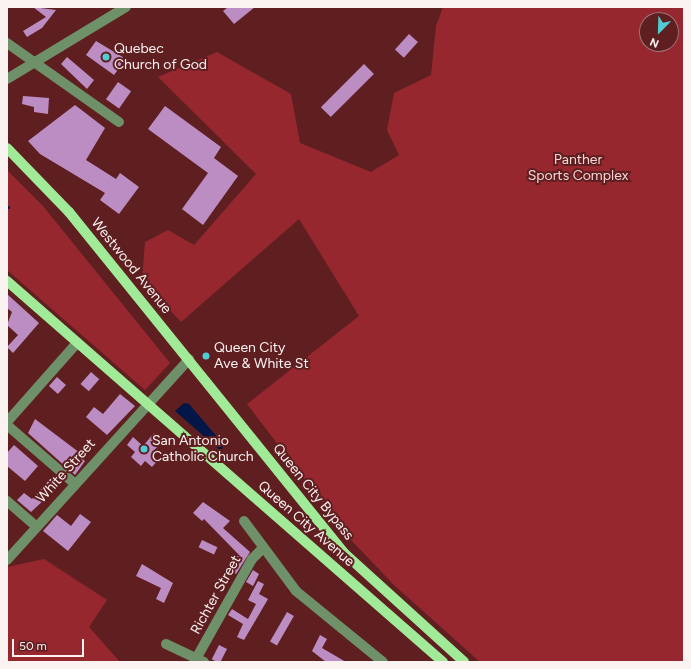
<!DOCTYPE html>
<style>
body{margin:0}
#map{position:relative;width:691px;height:669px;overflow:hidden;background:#5f1f21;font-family:Figtree,sans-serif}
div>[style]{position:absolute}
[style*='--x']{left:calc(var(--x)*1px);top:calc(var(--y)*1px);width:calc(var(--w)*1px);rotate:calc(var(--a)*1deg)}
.green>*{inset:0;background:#97272f}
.water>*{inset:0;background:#021747}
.stream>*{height:3px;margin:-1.5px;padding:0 1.5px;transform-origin:1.5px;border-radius:1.5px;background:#021747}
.building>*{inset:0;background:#bb8dc3;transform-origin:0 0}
.minor>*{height:10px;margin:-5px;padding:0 5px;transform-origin:5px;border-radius:5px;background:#6e9169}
.major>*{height:10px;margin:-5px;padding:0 5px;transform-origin:5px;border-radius:5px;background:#a1ea97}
.dots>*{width:11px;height:11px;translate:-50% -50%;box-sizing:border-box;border:2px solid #5f1f21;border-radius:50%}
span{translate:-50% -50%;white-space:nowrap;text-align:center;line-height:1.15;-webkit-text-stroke:4px #5f1f21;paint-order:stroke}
.poi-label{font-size:14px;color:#fbf3f2}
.left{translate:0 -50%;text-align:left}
.park-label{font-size:14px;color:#f7d5d4}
.street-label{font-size:14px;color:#fbf3f2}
.frame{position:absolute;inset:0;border:8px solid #fbf3f2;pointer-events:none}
.north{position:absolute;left:639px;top:12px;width:40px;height:40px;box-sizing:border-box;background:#5f1f21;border:1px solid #9d7475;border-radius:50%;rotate:203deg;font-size:11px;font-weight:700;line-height:16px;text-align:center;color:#fbf3f2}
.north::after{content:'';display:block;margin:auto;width:14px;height:18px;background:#51ccd4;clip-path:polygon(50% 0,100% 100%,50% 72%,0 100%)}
.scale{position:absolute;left:12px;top:639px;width:72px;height:18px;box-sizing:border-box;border:2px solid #fbf3f2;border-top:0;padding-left:5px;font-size:12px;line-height:14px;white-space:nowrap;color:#fbf3f2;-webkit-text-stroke:3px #5f1f21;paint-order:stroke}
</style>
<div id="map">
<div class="green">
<div style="clip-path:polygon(evenodd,443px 7px,684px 7px,684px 662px,480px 662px,394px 585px,351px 540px,247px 404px,359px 316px,299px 219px,181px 322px,142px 280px,145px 242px,168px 230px,194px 245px,256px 174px,158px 77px,217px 52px,291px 94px,300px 143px,371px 172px,399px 155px,387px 130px,394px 93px,431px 75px,436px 26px,443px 7px,647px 20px,671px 20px,671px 44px,647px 44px,647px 20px)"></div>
<div style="clip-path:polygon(7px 170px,43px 206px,170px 363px,145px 390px,7px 270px)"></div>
<div style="clip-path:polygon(44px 559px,107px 600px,89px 627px,120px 662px,7px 662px,7px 567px)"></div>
</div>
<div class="water">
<div style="clip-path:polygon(184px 403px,189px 404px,224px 445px,221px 451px,175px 411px)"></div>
</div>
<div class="stream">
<div style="--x:7;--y:207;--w:1;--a:0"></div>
</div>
<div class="building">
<div style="clip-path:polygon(33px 7px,56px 10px,42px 28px,27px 37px,23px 31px,46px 17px)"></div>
<div style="clip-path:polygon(228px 7px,255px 7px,234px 24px,223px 11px)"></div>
<div style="left:409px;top:34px;width:12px;height:21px;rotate:42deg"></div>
<div style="clip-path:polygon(96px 41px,126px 59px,114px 75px,86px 55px)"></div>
<div style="clip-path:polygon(67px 57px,94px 80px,87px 89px,61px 64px)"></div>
<div style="left:364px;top:64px;width:14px;height:61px;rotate:45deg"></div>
<div style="left:118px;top:82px;width:16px;height:21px;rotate:35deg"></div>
<div style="clip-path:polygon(23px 96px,49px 98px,48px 114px,34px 112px,34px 107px,22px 104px)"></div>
<div style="clip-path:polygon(75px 105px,105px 128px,86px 160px,116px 179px,120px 173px,139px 187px,119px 214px,100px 200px,105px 193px,40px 154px,28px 141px)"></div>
<div style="clip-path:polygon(165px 106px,221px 147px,214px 158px,238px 176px,203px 225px,182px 209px,208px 173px,148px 129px)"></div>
<div style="clip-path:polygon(7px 294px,39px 323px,13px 353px,7px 347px,18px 335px,7px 325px,12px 312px,7px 308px)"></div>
<div style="left:91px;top:372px;width:11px;height:16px;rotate:41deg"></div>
<div style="left:57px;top:377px;width:12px;height:12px;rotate:42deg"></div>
<div style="clip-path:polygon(120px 394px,135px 406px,107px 435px,86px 417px,94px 407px,103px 414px)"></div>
<div style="clip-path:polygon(35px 419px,80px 453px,78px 455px,85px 461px,75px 475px,28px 433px)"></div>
<div style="clip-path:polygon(154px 433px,164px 439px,151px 454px,158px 460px,152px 467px,145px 461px,141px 466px,131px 457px,135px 452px,127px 445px,133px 437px,143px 446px)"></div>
<div style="clip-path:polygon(14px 445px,38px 466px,25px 481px,7px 466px,7px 453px)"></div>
<div style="clip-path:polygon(51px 478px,59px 486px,31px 512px,17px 500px,24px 493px,32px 499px)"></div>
<div style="clip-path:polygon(203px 502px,230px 521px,223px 528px,250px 552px,236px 574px,228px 570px,236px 555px,243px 559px,204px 519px,202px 521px,193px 513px)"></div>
<div style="clip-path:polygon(80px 514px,91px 522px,68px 551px,43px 531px,57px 515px,71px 526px)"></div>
<div style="left:202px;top:540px;width:17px;height:8px;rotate:25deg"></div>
<div style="clip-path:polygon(142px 564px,173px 583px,164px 603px,156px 599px,161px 588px,136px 576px)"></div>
<div style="clip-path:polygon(253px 570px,259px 574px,253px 586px,246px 582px)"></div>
<div style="clip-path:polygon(258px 581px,264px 584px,259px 594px,268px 599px,244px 640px,237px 637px,243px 624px,228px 615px,232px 609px,248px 619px,256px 604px,248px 600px)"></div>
<div style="left:287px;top:612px;width:8px;height:34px;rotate:30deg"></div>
<div style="clip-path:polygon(320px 635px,327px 639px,322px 648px,346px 662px,326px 662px,312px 651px)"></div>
<div style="left:219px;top:645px;width:9px;height:16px;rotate:27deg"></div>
</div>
<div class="minor">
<div style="--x:7;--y:43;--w:137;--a:35.2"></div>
<div style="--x:7;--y:79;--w:139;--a:-31.2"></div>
<div style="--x:7;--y:422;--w:106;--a:-48.5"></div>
<div style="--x:7;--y:425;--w:89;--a:40.9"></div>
<div style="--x:7;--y:501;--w:38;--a:41"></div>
<div style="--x:244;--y:521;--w:87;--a:53.4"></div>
<div style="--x:296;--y:591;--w:112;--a:39.2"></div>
<div style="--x:7;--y:560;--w:271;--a:-47.8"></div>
<div style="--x:166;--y:644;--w:42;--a:25.3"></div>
<div style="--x:197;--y:657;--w:112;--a:-60.7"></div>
<div style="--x:252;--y:559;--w:14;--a:-45"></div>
</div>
<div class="major">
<div style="--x:7;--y:148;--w:89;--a:45.9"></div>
<div style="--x:69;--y:212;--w:438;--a:51.1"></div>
<div style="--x:344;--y:553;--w:162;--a:42.2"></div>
<div style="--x:7;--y:281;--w:579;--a:41.15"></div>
</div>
<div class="dots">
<div style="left:106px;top:57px;background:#51ccd4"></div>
<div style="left:206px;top:356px;background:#51ccd4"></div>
<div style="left:144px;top:449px;background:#51ccd4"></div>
</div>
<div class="poi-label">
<span class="left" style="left:114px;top:57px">Quebec<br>Church of God</span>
<span class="left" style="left:214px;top:356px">Queen City<br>Ave &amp; White St</span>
<span class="left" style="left:152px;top:449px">San Antonio<br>Catholic Church</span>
</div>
<div class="park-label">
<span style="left:578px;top:168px">Panther<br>Sports Complex</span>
</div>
<div class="street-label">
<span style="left:131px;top:266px;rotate:51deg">Westwood Avenue</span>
<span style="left:66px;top:471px;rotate:-48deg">White Street</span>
<span style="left:313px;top:492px;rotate:51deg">Queen City Bypass</span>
<span style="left:306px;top:524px;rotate:41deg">Queen City Avenue</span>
<span style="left:216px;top:595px;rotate:-61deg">Richter Street</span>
</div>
<div class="frame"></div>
<div class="north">N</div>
<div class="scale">50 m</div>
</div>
